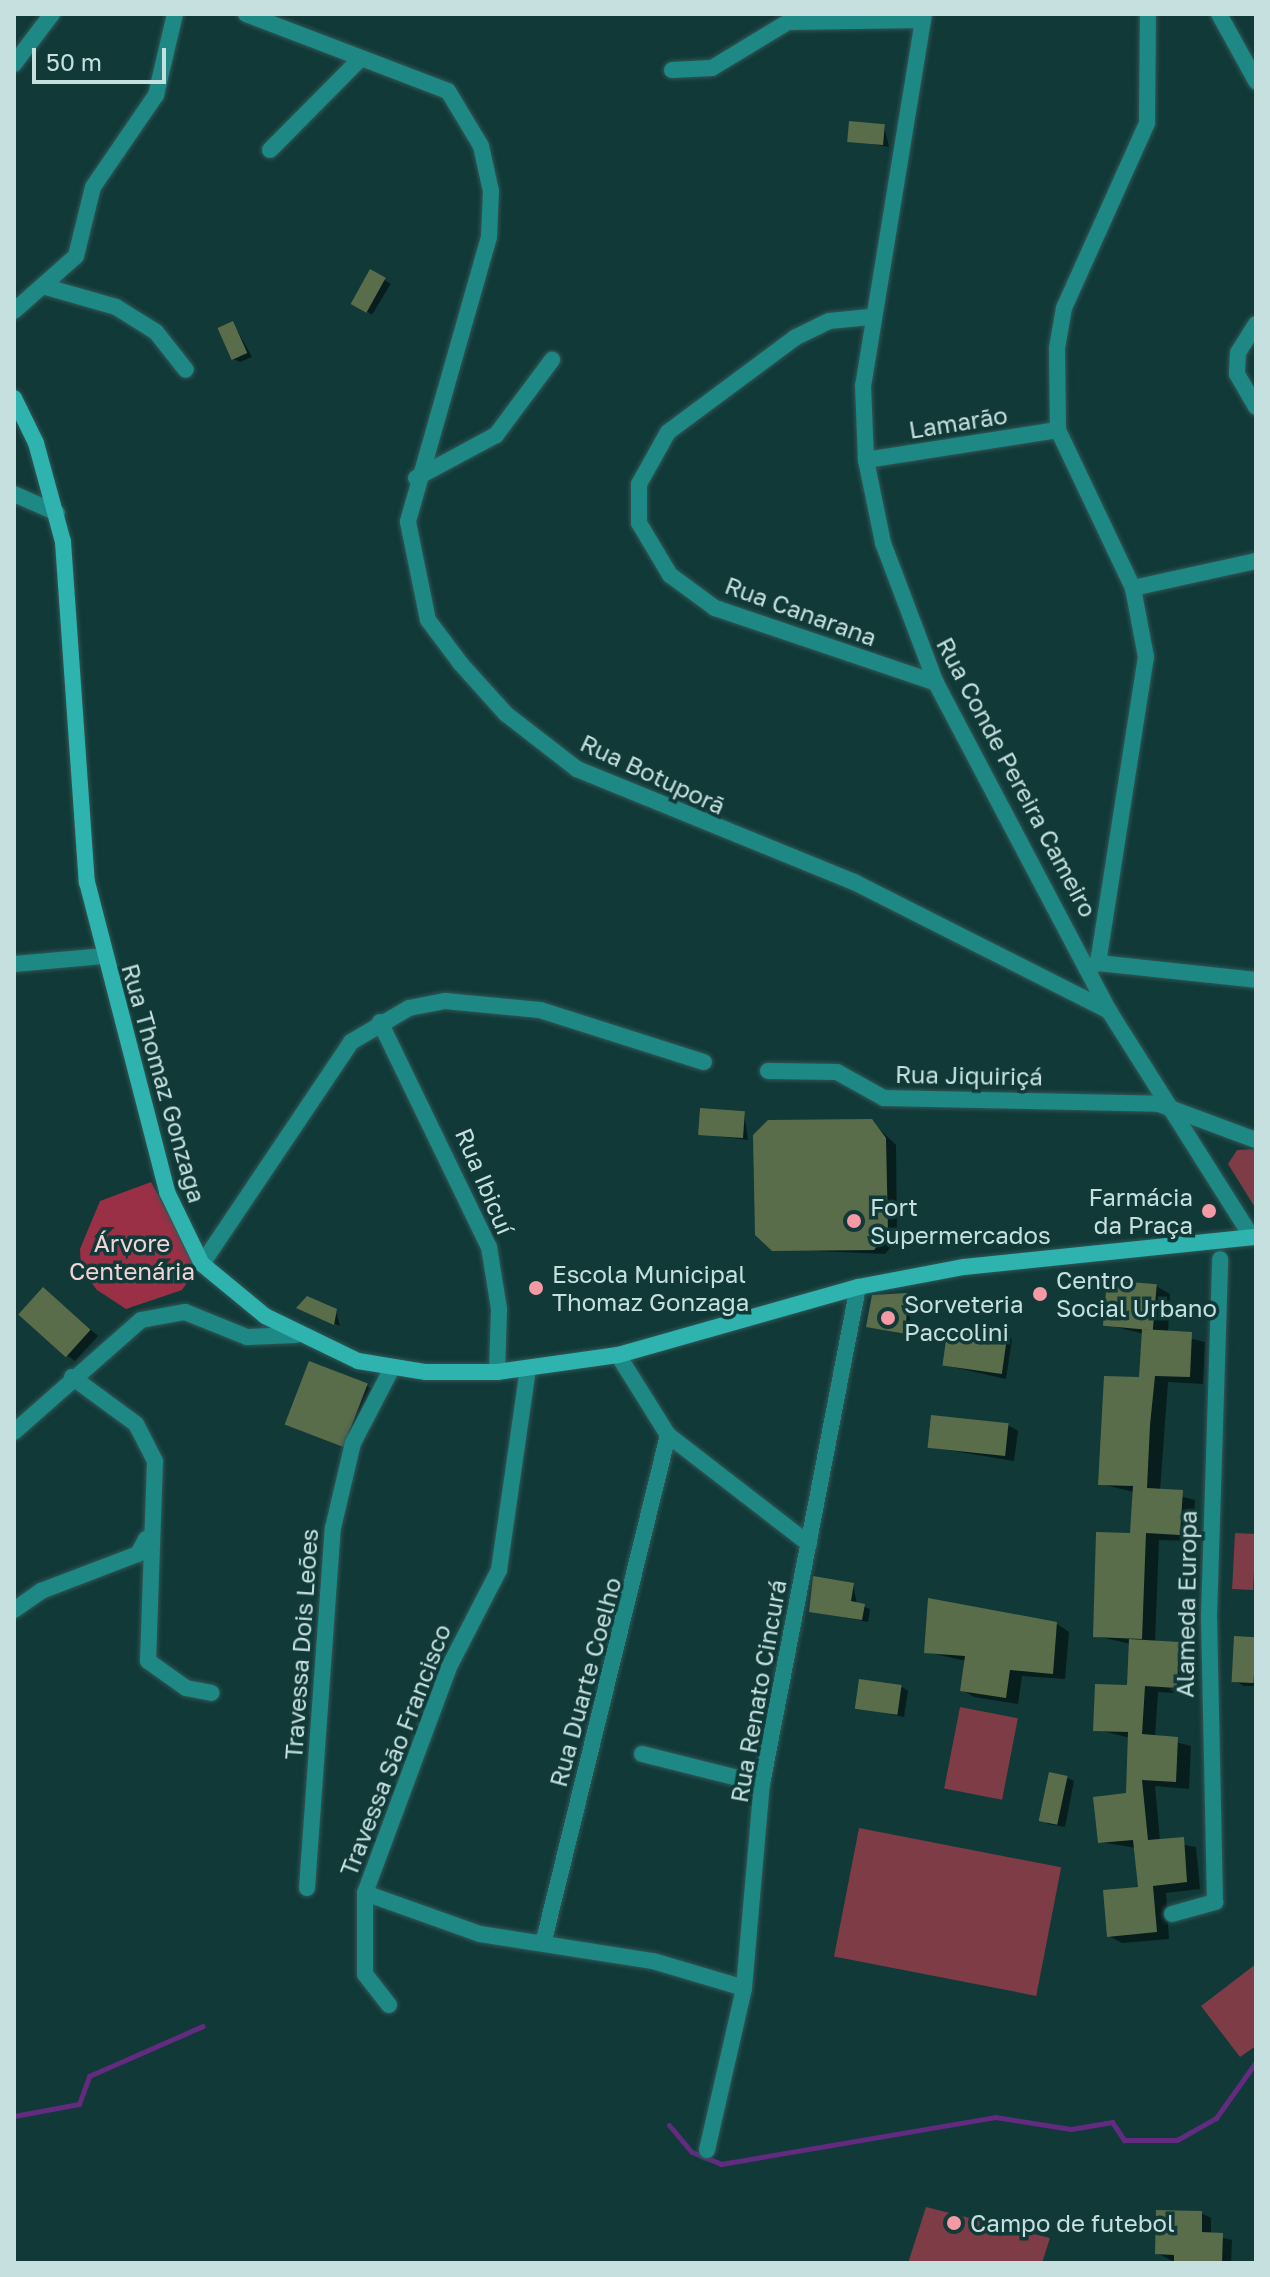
<!DOCTYPE html>
<meta charset="utf-8">
<style>
body{margin:0}
#map{position:relative;width:1270px;height:2277px;overflow:hidden;background:#103938;font-family:"Golos Text",sans-serif}
div>[style]{position:absolute}
[style*='--x']{left:calc(var(--x)*1px);top:calc(var(--y)*1px);width:calc(var(--w)*1px);rotate:calc(var(--a)*1deg)}
.green>*{inset:0;background:#7e3c46;transform-origin:0 0}
.forest>*{inset:0;background:#9a3046}
.shadow>*{inset:0;background:#0007;transform-origin:0 0}
.stream>*{height:5px;margin:-2.5px;padding:0 2.5px;transform-origin:2.5px;border-radius:2.5px;background:#622b7f}
.building>*{inset:0;background:#5a6d4b;transform-origin:0 0}
.roads{filter:drop-shadow(0 0 2px #315756) drop-shadow(0 0 2px #315756)}
.minor>*{height:16px;margin:-8px;padding:0 8px;transform-origin:8px;border-radius:8px;background:#1e8885}
.secondary>*{height:16px;margin:-8px;padding:0 8px;transform-origin:8px;border-radius:8px;background:#2eb3af}
.dots>*{width:22px;height:22px;translate:-50% -50%;box-sizing:border-box;border:4px solid #103938;border-radius:50%}
span{translate:-50% -50%;white-space:nowrap;text-align:center;line-height:1.15;-webkit-text-stroke:7px #103938;paint-order:stroke}
.street-label{font-size:24px;color:#c5e0de}
.poi-label{font-size:24px;color:#c5e0de}
.right{translate:-100% -50%;text-align:right}
.left{translate:0 -50%;text-align:left}
.park-label{font-size:24px;color:#f2d4d6}
.frame{position:absolute;inset:0;border:16px solid #c5e0de;pointer-events:none}
.scale{position:absolute;left:32px;top:48px;width:134px;height:36px;box-sizing:border-box;border:4px solid #c5e0de;border-top:0;padding-left:10px;font-size:24px;line-height:28px;white-space:nowrap;color:#c5e0de;-webkit-text-stroke:6px #103938;paint-order:stroke}
</style>
<div id="map">
<div class="green">
<div style="clip-path:polygon(1256px 1149px,1256px 1209px,1228px 1164px,1237px 1150px)"></div>
<div style="left:1235px;top:1533px;width:21px;height:56px;rotate:3deg"></div>
<div style="left:960px;top:1707px;width:59px;height:83px;rotate:11deg"></div>
<div style="left:859px;top:1828px;width:206px;height:131px;rotate:11deg"></div>
<div style="clip-path:polygon(1256px 1964px,1256px 2046px,1240px 2057px,1201px 2006px)"></div>
<div style="clip-path:polygon(926px 2207px,1050px 2238px,1042px 2263px,908px 2263px)"></div>
</div>
<div class="forest">
<div style="clip-path:polygon(151px 1182px,198px 1267px,182px 1290px,126px 1309px,97px 1290px,81px 1270px,80px 1249px,100px 1201px)"></div>
</div>
<div class="shadow">
<div style="clip-path:polygon(884px 126px,889px 147px,850px 140px)"></div>
<div style="left:371px;top:272px;width:23px;height:36px;rotate:31deg"></div>
<div style="clip-path:polygon(233px 323px,252px 357px,240px 362px,233px 359px)"></div>
<div style="clip-path:polygon(744px 1113px,748px 1140px,700px 1134px)"></div>
<div style="clip-path:polygon(871px 1121px,896px 1145px,897px 1239px,885px 1254px,773px 1249px)"></div>
<div style="clip-path:polygon(1156px 1286px,1170px 1294px,1168px 1333px,1205px 1342px,1203px 1384px,1168px 1382px,1160px 1491px,1195px 1500px,1193px 1541px,1159px 1540px,1155px 1642px,1192px 1652px,1190px 1694px,1158px 1692px,1155px 1737px,1191px 1746px,1189px 1789px,1155px 1786px,1160px 1841px,1196px 1847px,1200px 1889px,1166px 1893px,1169px 1939px,1122px 1943px,1109px 1936px,1140px 1889px,1136px 1848px,1100px 1842px,1128px 1795px,1130px 1738px,1095px 1729px,1129px 1687px,1131px 1644px,1095px 1636px,1132px 1535px,1134px 1492px,1100px 1484px,1141px 1379px,1144px 1334px,1108px 1325px)"></div>
<div style="clip-path:polygon(44px 1289px,98px 1336px,75px 1361px,66px 1355px)"></div>
<div style="clip-path:polygon(907px 1295px,912px 1336px,869px 1326px)"></div>
<div style="clip-path:polygon(304px 1310px,336px 1311px,340px 1326px)"></div>
<div style="clip-path:polygon(1006px 1336px,1012px 1339px,1006px 1379px,944px 1365px)"></div>
<div style="clip-path:polygon(367px 1386px,377px 1391px,351px 1445px,285px 1424px)"></div>
<div style="clip-path:polygon(1008px 1425px,1018px 1431px,1014px 1461px,929px 1447px)"></div>
<div style="clip-path:polygon(853px 1584px,857px 1604px,870px 1609px,868px 1622px,812px 1611px)"></div>
<div style="clip-path:polygon(1057px 1624px,1069px 1632px,1065px 1679px,1022px 1676px,1018px 1704px,974px 1697px,962px 1690px,966px 1661px,926px 1652px)"></div>
<div style="clip-path:polygon(1256px 1639px,1256px 1686px,1244px 1686px,1234px 1680px)"></div>
<div style="clip-path:polygon(902px 1687px,908px 1691px,904px 1717px,857px 1707px)"></div>
<div style="clip-path:polygon(1068px 1778px,1074px 1781px,1065px 1827px,1048px 1824px,1042px 1820px)"></div>
<div style="clip-path:polygon(1201px 2213px,1211px 2218px,1211px 2235px,1232px 2240px,1231px 2263px,1176px 2263px,1157px 2253px)"></div>
</div>
<div class="stream">
<div style="--x:14;--y:2116;--w:66;--a:-10.5"></div>
<div style="--x:79;--y:2104;--w:30;--a:-70"></div>
<div style="--x:89;--y:2076;--w:124;--a:-23.7"></div>
<div style="--x:669;--y:2125;--w:35;--a:50"></div>
<div style="--x:692;--y:2152;--w:31;--a:22"></div>
<div style="--x:721;--y:2164;--w:278;--a:-9.7"></div>
<div style="--x:995;--y:2117;--w:77;--a:9"></div>
<div style="--x:1071;--y:2129;--w:42;--a:-9.7"></div>
<div style="--x:1112;--y:2122;--w:22;--a:56"></div>
<div style="--x:1124;--y:2140;--w:53;--a:0"></div>
<div style="--x:1177;--y:2140;--w:45;--a:-29.4"></div>
<div style="--x:1216;--y:2118;--w:69;--a:-54.5"></div>
</div>
<div class="building">
<div style="left:849px;top:121px;width:36px;height:21px;rotate:5deg"></div>
<div style="left:370px;top:269px;width:18px;height:40px;rotate:29deg"></div>
<div style="left:233px;top:321px;width:35px;height:17px;rotate:66deg"></div>
<div style="left:700px;top:1108px;width:45px;height:27px;rotate:4deg"></div>
<div style="clip-path:polygon(872px 1119px,886px 1138px,888px 1233px,874px 1250px,772px 1251px,755px 1235px,753px 1135px,768px 1120px)"></div>
<div style="left:1107px;top:1280px;width:50px;height:46px;rotate:5deg"></div>
<div style="left:43px;top:1287px;width:64px;height:37px;rotate:42deg"></div>
<div style="clip-path:polygon(907px 1293px,906px 1334px,866px 1327px,872px 1295px)"></div>
<div style="clip-path:polygon(307px 1296px,337px 1309px,334px 1325px,296px 1308px)"></div>
<div style="left:948px;top:1326px;width:60px;height:40px;rotate:8deg"></div>
<div style="clip-path:polygon(1142px 1329px,1192px 1332px,1190px 1377px,1155px 1376px,1150px 1425px,1147px 1488px,1183px 1490px,1180px 1535px,1146px 1533px,1142px 1639px,1093px 1637px,1096px 1532px,1130px 1533px,1133px 1486px,1098px 1485px,1104px 1376px,1139px 1377px)"></div>
<div style="left:309px;top:1361px;width:63px;height:68px;rotate:21deg"></div>
<div style="left:931px;top:1415px;width:78px;height:33px;rotate:6deg"></div>
<div style="clip-path:polygon(813px 1576px,854px 1583px,851px 1601px,865px 1604px,862px 1620px,809px 1612px)"></div>
<div style="clip-path:polygon(928px 1598px,1057px 1622px,1053px 1674px,1010px 1670px,1006px 1698px,960px 1691px,965px 1656px,924px 1653px)"></div>
<div style="left:1234px;top:1636px;width:22px;height:46px;rotate:3deg"></div>
<div style="clip-path:polygon(1129px 1639px,1179px 1642px,1177px 1688px,1145px 1686px,1142px 1734px,1178px 1737px,1176px 1782px,1142px 1780px,1148px 1840px,1184px 1837px,1187px 1882px,1153px 1886px,1157px 1932px,1107px 1937px,1103px 1890px,1138px 1887px,1133px 1840px,1098px 1843px,1093px 1797px,1126px 1793px,1128px 1732px,1093px 1731px,1095px 1684px,1127px 1685px)"></div>
<div style="left:859px;top:1679px;width:43px;height:30px;rotate:8deg"></div>
<div style="left:1049px;top:1772px;width:19px;height:50px;rotate:12deg"></div>
<div style="clip-path:polygon(1156px 2210px,1202px 2211px,1202px 2232px,1223px 2233px,1222px 2263px,1174px 2263px,1174px 2255px,1155px 2254px)"></div>
</div>
<div class="roads">
<div class="minor">
<div style="--x:246;--y:14;--w:216;--a:20.9"></div>
<div style="--x:448;--y:91;--w:64;--a:59"></div>
<div style="--x:481;--y:146;--w:46;--a:77.5"></div>
<div style="--x:491;--y:191;--w:46;--a:92.5"></div>
<div style="--x:489;--y:237;--w:296;--a:105.9"></div>
<div style="--x:408;--y:522;--w:100;--a:78.5"></div>
<div style="--x:428;--y:620;--w:55;--a:53.1"></div>
<div style="--x:461;--y:664;--w:67;--a:48"></div>
<div style="--x:506;--y:714;--w:90;--a:37.8"></div>
<div style="--x:577;--y:769;--w:299;--a:22.2"></div>
<div style="--x:854;--y:882;--w:286;--a:26.8"></div>
<div style="--x:924;--y:14;--w:376;--a:99.3"></div>
<div style="--x:863;--y:385;--w:75;--a:87.7"></div>
<div style="--x:866;--y:460;--w:85;--a:78.4"></div>
<div style="--x:883;--y:543;--w:150;--a:69.3"></div>
<div style="--x:936;--y:683;--w:371;--a:62.2"></div>
<div style="--x:1109;--y:1011;--w:267;--a:57.7"></div>
<div style="--x:1219;--y:14;--w:77;--a:61.1"></div>
<div style="--x:14;--y:64;--w:63;--a:-52.8"></div>
<div style="--x:672;--y:70;--w:40;--a:-2.9"></div>
<div style="--x:712;--y:68;--w:89;--a:-31.2"></div>
<div style="--x:788;--y:22;--w:135;--a:-0.8"></div>
<div style="--x:270;--y:150;--w:128;--a:-45.3"></div>
<div style="--x:46;--y:287;--w:73;--a:15.9"></div>
<div style="--x:116;--y:307;--w:47;--a:32"></div>
<div style="--x:156;--y:332;--w:48;--a:51.7"></div>
<div style="--x:14;--y:311;--w:83;--a:-41.6"></div>
<div style="--x:76;--y:256;--w:71;--a:-76.2"></div>
<div style="--x:93;--y:187;--w:112;--a:-55.6"></div>
<div style="--x:156;--y:95;--w:83;--a:-76.8"></div>
<div style="--x:870;--y:317;--w:41;--a:174.4"></div>
<div style="--x:829;--y:321;--w:37;--a:154"></div>
<div style="--x:796;--y:337;--w:159;--a:143.4"></div>
<div style="--x:668;--y:432;--w:60;--a:119.1"></div>
<div style="--x:639;--y:484;--w:39;--a:90"></div>
<div style="--x:639;--y:523;--w:61;--a:59.2"></div>
<div style="--x:670;--y:575;--w:56;--a:36.3"></div>
<div style="--x:715;--y:608;--w:233;--a:18.7"></div>
<div style="--x:1256;--y:324;--w:34;--a:122"></div>
<div style="--x:1238;--y:353;--w:21;--a:93"></div>
<div style="--x:1237;--y:374;--w:38;--a:60"></div>
<div style="--x:866;--y:460;--w:194;--a:-8.9"></div>
<div style="--x:416;--y:478;--w:91;--a:-28.3"></div>
<div style="--x:496;--y:435;--w:94;--a:-53.3"></div>
<div style="--x:14;--y:494;--w:47;--a:23.8"></div>
<div style="--x:1133;--y:588;--w:126;--a:-12.4"></div>
<div style="--x:1098;--y:963;--w:159;--a:6.1"></div>
<div style="--x:14;--y:964;--w:89;--a:-5.1"></div>
<div style="--x:1089;--y:967;--w:10;--a:-24"></div>
<div style="--x:1098;--y:963;--w:310;--a:-81.1"></div>
<div style="--x:1146;--y:657;--w:70;--a:-100.7"></div>
<div style="--x:1133;--y:588;--w:175;--a:-115.4"></div>
<div style="--x:1058;--y:430;--w:82;--a:-90.7"></div>
<div style="--x:1057;--y:348;--w:41;--a:-80.1"></div>
<div style="--x:1064;--y:308;--w:203;--a:-65.8"></div>
<div style="--x:1147;--y:123;--w:109;--a:-89.5"></div>
<div style="--x:380;--y:1022;--w:250;--a:64.2"></div>
<div style="--x:489;--y:1247;--w:63;--a:80.8"></div>
<div style="--x:499;--y:1309;--w:63;--a:91.8"></div>
<div style="--x:768;--y:1071;--w:69;--a:0.8"></div>
<div style="--x:837;--y:1072;--w:54;--a:29"></div>
<div style="--x:884;--y:1098;--w:275;--a:1.2"></div>
<div style="--x:1159;--y:1104;--w:103;--a:20.4"></div>
<div style="--x:202;--y:1264;--w:267;--a:-56.1"></div>
<div style="--x:351;--y:1042;--w:67;--a:-30.4"></div>
<div style="--x:409;--y:1008;--w:37;--a:-11"></div>
<div style="--x:445;--y:1001;--w:95;--a:5.4"></div>
<div style="--x:540;--y:1010;--w:172;--a:17.6"></div>
<div style="--x:618;--y:1355;--w:94;--a:58"></div>
<div style="--x:668;--y:1435;--w:178;--a:37.7"></div>
<div style="--x:72;--y:1377;--w:79;--a:36.3"></div>
<div style="--x:136;--y:1424;--w:42;--a:62.8"></div>
<div style="--x:155;--y:1461;--w:200;--a:92"></div>
<div style="--x:148;--y:1661;--w:47;--a:35.4"></div>
<div style="--x:186;--y:1688;--w:26;--a:11"></div>
<div style="--x:14;--y:1432;--w:169;--a:-41.4"></div>
<div style="--x:141;--y:1320;--w:45;--a:-10.3"></div>
<div style="--x:185;--y:1312;--w:67;--a:22"></div>
<div style="--x:247;--y:1337;--w:49;--a:-2.3"></div>
<div style="--x:14;--y:1610;--w:33;--a:-35"></div>
<div style="--x:41;--y:1591;--w:104;--a:-20.9"></div>
<div style="--x:138;--y:1554;--w:17;--a:-62"></div>
<div style="--x:642;--y:1754;--w:124;--a:14"></div>
<div style="--x:307;--y:1888;--w:361;--a:-85.9"></div>
<div style="--x:333;--y:1528;--w:87;--a:-76.8"></div>
<div style="--x:353;--y:1443;--w:85;--a:-62.5"></div>
<div style="--x:365;--y:1893;--w:122;--a:19.6"></div>
<div style="--x:480;--y:1934;--w:175;--a:8.9"></div>
<div style="--x:653;--y:1961;--w:95;--a:16.5"></div>
<div style="--x:1172;--y:1914;--w:45;--a:-15.6"></div>
<div style="--x:1215;--y:1902;--w:286;--a:-91.2"></div>
<div style="--x:1209;--y:1616;--w:357;--a:-88.2"></div>
<div style="--x:544;--y:1940;--w:520;--a:-76.2"></div>
<div style="--x:389;--y:2005;--w:39;--a:-128"></div>
<div style="--x:365;--y:1974;--w:81;--a:-90"></div>
<div style="--x:365;--y:1893;--w:241;--a:-69.6"></div>
<div style="--x:449;--y:1667;--w:109;--a:-62.7"></div>
<div style="--x:499;--y:1570;--w:203;--a:-81.8"></div>
<div style="--x:707;--y:2150;--w:166;--a:-77.1"></div>
<div style="--x:744;--y:1988;--w:205;--a:-85"></div>
<div style="--x:762;--y:1784;--w:506;--a:-79.07"></div>
</div>
<div class="secondary">
<div style="--x:14;--y:398;--w:50;--a:63.9"></div>
<div style="--x:36;--y:443;--w:103;--a:74.7"></div>
<div style="--x:63;--y:542;--w:341;--a:86"></div>
<div style="--x:87;--y:882;--w:320;--a:75.5"></div>
<div style="--x:167;--y:1192;--w:80;--a:64.1"></div>
<div style="--x:202;--y:1264;--w:82;--a:39.5"></div>
<div style="--x:265;--y:1316;--w:103;--a:25.8"></div>
<div style="--x:358;--y:1361;--w:69;--a:9.2"></div>
<div style="--x:426;--y:1372;--w:71;--a:0"></div>
<div style="--x:497;--y:1372;--w:122;--a:-8"></div>
<div style="--x:618;--y:1355;--w:249;--a:-15.8"></div>
<div style="--x:858;--y:1287;--w:108;--a:-10.7"></div>
<div style="--x:964;--y:1267;--w:294;--a:-5.9"></div>
</div>
</div>
<div class="dots">
<div style="left:1209px;top:1211px;background:#f49aa5"></div>
<div style="left:854px;top:1221px;background:#f49aa5"></div>
<div style="left:536px;top:1288px;background:#f49aa5"></div>
<div style="left:1040px;top:1294px;background:#f49aa5"></div>
<div style="left:888px;top:1318px;background:#f49aa5"></div>
<div style="left:954px;top:2223px;background:#f49aa5"></div>
</div>
<div class="street-label">
<span style="left:958px;top:422px;rotate:-9deg">Lamarão</span>
<span style="left:801px;top:611px;rotate:20deg">Rua Canarana</span>
<span style="left:653px;top:774px;rotate:25deg">Rua Botuporã</span>
<span style="left:1017px;top:777px;rotate:62deg">Rua Conde Pereira Cameiro</span>
<span style="left:969px;top:1075px;rotate:1deg">Rua Jiquiriçá</span>
<span style="left:164px;top:1083px;rotate:74deg">Rua Thomaz Gonzaga</span>
<span style="left:485px;top:1181px;rotate:67deg">Rua Ibicuí</span>
<span style="left:1186px;top:1604px;rotate:-89deg">Alameda Europa</span>
<span style="left:301px;top:1644px;rotate:-86deg">Travessa Dois Leões</span>
<span style="left:585px;top:1682px;rotate:-75deg">Rua Duarte Coelho</span>
<span style="left:758px;top:1691px;rotate:-80deg">Rua Renato Cincurá</span>
<span style="left:395px;top:1750px;rotate:-69deg">Travessa São Francisco</span>
</div>
<div class="poi-label">
<span class="right" style="left:1193px;top:1211px">Farmácia<br>da Praça</span>
<span class="left" style="left:870px;top:1221px">Fort<br>Supermercados</span>
<span class="left" style="left:552px;top:1288px">Escola Municipal<br>Thomaz Gonzaga</span>
<span class="left" style="left:1056px;top:1294px">Centro<br>Social Urbano</span>
<span class="left" style="left:904px;top:1318px">Sorveteria<br>Paccolini</span>
<span class="left" style="left:970px;top:2223px">Campo de futebol</span>
</div>
<div class="park-label">
<span style="left:132px;top:1257px">Árvore<br>Centenária</span>
</div>
<div class="frame"></div>
<div class="scale">50 m</div>
</div>
